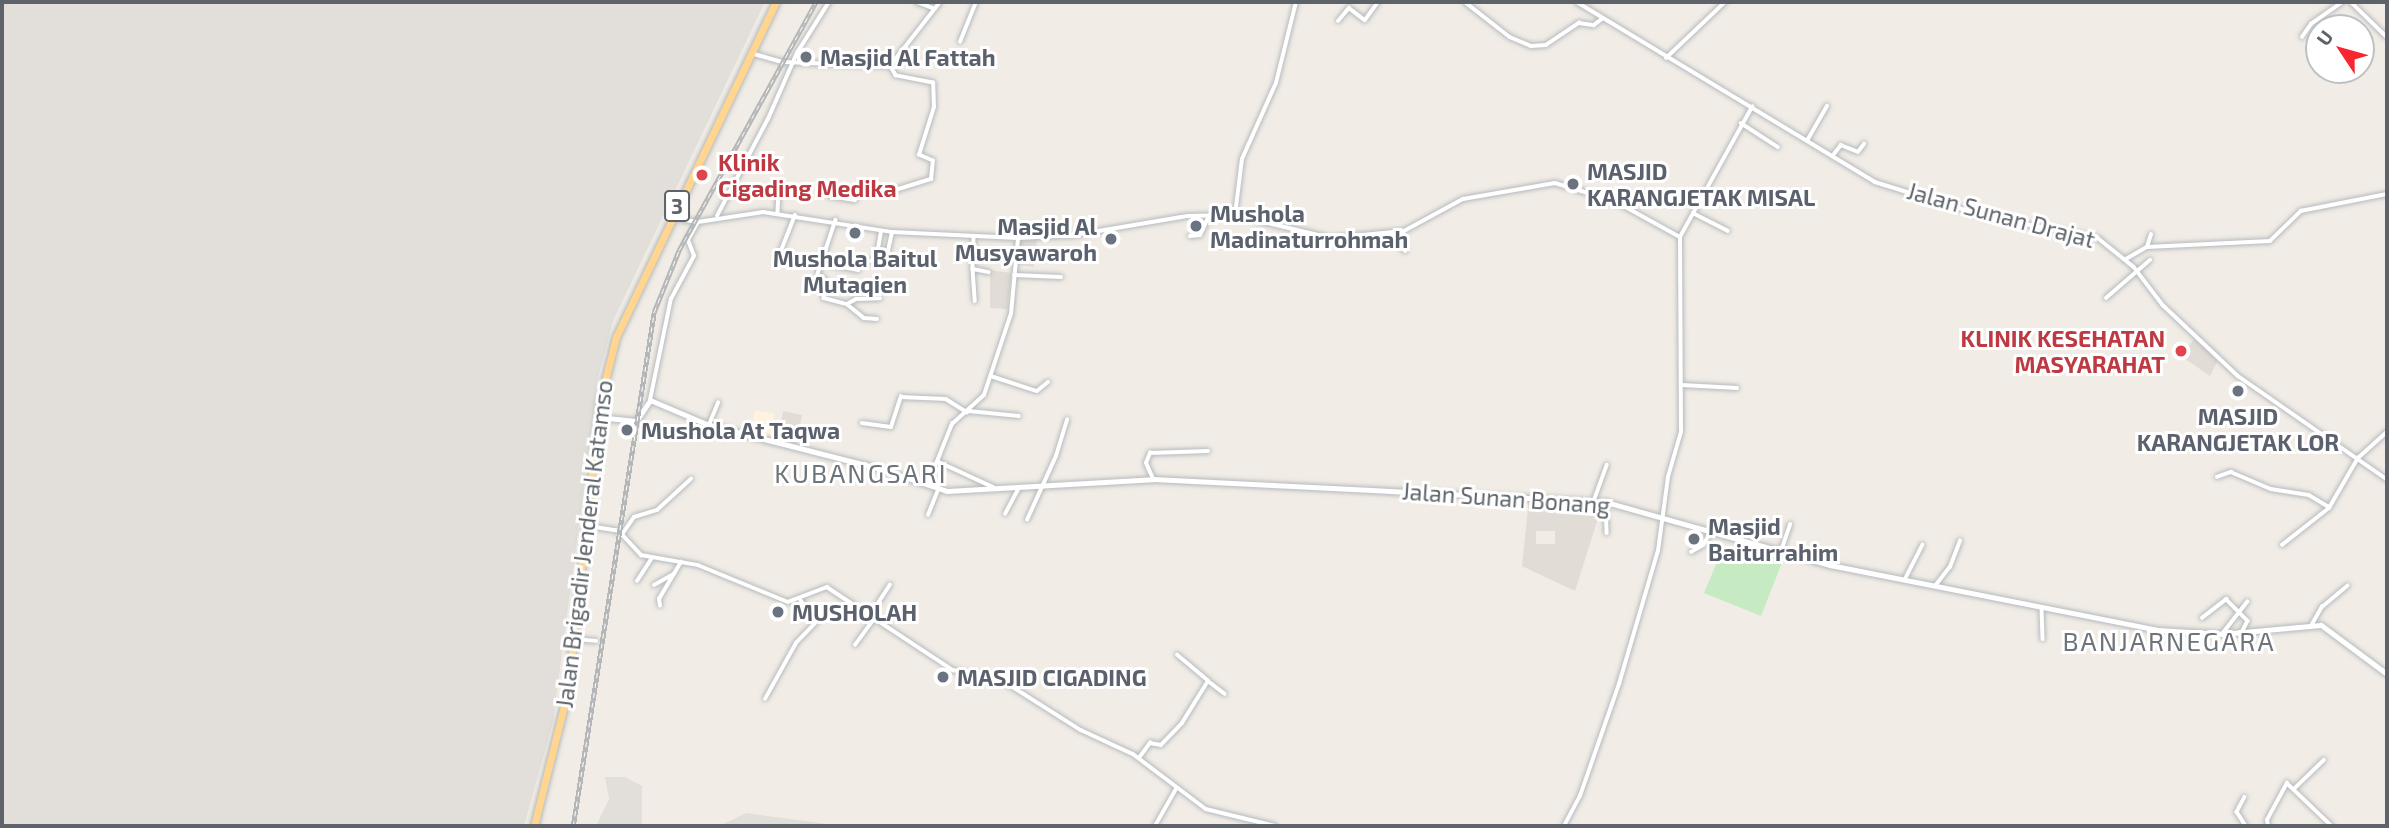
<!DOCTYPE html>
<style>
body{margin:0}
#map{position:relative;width:2389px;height:828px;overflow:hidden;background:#f1ede6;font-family:"Exo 2",sans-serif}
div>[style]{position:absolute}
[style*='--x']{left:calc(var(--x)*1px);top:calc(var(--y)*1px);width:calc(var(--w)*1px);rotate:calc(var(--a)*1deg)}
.commercial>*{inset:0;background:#fff3dd;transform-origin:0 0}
.industrial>*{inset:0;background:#e2dfda}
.education>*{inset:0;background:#e1dcd5;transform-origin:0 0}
.green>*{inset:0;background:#c6eac1}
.roads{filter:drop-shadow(0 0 2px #b6babe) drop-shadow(0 0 2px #b6babe)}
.street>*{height:3.5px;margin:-1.75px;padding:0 1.75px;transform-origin:1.75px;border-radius:1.75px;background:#fff}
.secondary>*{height:5px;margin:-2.5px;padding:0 2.5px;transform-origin:2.5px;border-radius:2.5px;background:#fff}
.highway>*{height:7px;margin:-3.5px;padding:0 3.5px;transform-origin:3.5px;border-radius:3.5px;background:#ffd58f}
.rail>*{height:4.5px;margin-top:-2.25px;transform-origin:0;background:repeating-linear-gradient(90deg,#fff 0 5px,#b5b6b7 0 10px);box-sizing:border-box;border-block:2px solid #b5b6b7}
.dots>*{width:19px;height:19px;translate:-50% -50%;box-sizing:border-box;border:4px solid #fff;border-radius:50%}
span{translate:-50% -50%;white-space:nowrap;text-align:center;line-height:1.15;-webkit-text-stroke:6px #fff;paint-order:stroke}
.shield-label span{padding:2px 5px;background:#fff;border:2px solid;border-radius:5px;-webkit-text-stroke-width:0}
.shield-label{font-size:21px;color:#5d6368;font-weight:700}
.worship-label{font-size:23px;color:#5b616d;font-weight:700}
.left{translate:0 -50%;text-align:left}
.right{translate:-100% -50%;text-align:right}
.health-label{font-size:23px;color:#be3a42;font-weight:700}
.street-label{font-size:23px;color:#5d6368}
.quarter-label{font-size:26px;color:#6e757a;letter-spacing:2px}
.frame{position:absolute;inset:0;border:4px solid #5d6368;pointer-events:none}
.north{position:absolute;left:2305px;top:14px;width:70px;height:70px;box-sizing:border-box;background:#fff;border:2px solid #bec1c3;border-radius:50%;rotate:306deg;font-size:19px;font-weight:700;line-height:28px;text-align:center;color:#5d6368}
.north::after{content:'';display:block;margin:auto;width:24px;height:32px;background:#f6272f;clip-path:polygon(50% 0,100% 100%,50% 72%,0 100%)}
</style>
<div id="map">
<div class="commercial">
<div style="left:755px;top:410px;width:20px;height:24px;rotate:11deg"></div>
</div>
<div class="industrial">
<div style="clip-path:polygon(2px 2px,765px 2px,613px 321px,598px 378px,553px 722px,524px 826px,2px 826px)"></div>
<div style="clip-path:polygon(605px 777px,625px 777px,642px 786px,642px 824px,721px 825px,746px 813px,843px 826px,596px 826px,609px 799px)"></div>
</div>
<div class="education">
<div style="left:1037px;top:239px;width:28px;height:19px;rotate:96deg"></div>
<div style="clip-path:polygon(990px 270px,1011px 273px,1007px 309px,990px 308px)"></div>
<div style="clip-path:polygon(2194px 339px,2218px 360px,2210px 376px,2181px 356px)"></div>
<div style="clip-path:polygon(783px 411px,802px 415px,796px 445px,779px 440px)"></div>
<div style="clip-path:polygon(evenodd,1529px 499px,1602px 506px,1575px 591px,1522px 566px,1529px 499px,1536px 531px,1555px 531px,1555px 544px,1536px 544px,1536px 531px)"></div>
</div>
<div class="green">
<div style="clip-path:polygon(1745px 545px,1783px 560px,1761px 616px,1704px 593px,1720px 555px,1738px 562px)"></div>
</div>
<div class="roads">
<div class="street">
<div style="--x:917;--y:2;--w:19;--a:21"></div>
<div style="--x:1465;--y:2;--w:57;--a:37.9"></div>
<div style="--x:1510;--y:37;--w:23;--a:23"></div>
<div style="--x:1531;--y:46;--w:15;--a:-4"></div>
<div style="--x:1546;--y:45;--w:40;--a:-34"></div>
<div style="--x:1579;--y:23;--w:15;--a:8"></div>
<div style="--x:1594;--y:25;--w:10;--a:-37"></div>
<div style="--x:1577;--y:2;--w:348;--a:31.1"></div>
<div style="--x:1875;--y:182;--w:118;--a:17.2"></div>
<div style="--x:1988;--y:217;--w:112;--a:10.8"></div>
<div style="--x:2098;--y:238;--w:46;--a:38.9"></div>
<div style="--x:2134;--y:267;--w:48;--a:52.7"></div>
<div style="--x:2163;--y:305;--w:103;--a:43.4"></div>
<div style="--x:2238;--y:376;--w:181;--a:34.7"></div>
<div style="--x:2351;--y:2;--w:50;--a:44.2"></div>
<div style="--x:1338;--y:21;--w:17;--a:-50"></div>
<div style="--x:1349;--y:8;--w:20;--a:37"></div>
<div style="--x:1365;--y:20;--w:22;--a:-54"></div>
<div style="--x:2302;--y:37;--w:16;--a:-55"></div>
<div style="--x:2311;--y:24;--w:38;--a:-35"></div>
<div style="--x:960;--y:42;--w:43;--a:-68.2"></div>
<div style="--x:751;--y:53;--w:33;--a:16"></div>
<div style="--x:783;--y:62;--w:107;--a:2.1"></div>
<div style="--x:890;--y:66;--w:81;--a:-52"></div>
<div style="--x:1666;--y:58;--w:81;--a:-43.5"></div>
<div style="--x:1741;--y:123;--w:44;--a:33"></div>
<div style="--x:1808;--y:139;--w:38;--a:-60"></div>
<div style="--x:1834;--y:154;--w:11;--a:-52"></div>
<div style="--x:1841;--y:145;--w:18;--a:22"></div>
<div style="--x:1858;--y:152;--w:10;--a:-53"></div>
<div style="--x:764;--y:190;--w:15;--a:8"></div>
<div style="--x:779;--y:192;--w:22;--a:93"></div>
<div style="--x:830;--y:196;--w:25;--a:9"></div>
<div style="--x:855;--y:200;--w:14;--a:-69"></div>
<div style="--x:860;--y:187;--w:32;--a:7"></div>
<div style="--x:892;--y:191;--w:41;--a:-17.1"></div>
<div style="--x:931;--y:179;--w:18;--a:-84"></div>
<div style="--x:933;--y:161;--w:15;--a:-157"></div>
<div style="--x:919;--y:155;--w:50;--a:-72.6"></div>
<div style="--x:934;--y:107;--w:24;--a:-92"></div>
<div style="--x:933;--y:83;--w:38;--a:-169"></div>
<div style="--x:896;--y:76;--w:12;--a:-121"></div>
<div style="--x:1693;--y:213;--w:39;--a:27"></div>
<div style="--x:1235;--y:215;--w:56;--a:-82.9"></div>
<div style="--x:1242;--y:159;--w:83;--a:-65.9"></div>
<div style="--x:1276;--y:83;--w:83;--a:-76.1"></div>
<div style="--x:717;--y:216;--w:110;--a:-62.3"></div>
<div style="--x:768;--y:119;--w:72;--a:-66.3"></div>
<div style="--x:797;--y:53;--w:60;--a:-57.9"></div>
<div style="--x:673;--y:218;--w:25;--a:9"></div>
<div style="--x:698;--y:222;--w:66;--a:-8.7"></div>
<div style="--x:763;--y:212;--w:131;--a:8.8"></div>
<div style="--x:892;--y:232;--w:126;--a:2.7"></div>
<div style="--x:1018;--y:238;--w:57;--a:-3"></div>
<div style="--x:1075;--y:235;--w:114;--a:-9.6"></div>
<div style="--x:1187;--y:216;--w:48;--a:-1.2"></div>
<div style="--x:1235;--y:215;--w:99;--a:13.5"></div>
<div style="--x:1331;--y:238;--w:73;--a:-5.5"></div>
<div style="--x:1404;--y:231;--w:67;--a:-28.5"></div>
<div style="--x:1463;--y:199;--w:93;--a:-9.9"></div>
<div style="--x:1555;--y:183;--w:63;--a:16.7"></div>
<div style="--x:1615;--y:201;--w:74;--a:29"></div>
<div style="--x:836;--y:220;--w:57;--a:108.4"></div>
<div style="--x:818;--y:274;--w:11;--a:41"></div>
<div style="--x:826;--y:281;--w:17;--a:97"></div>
<div style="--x:824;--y:298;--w:24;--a:15"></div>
<div style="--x:847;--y:304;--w:22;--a:39"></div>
<div style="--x:864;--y:318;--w:13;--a:4"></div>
<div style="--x:1387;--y:234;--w:25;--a:42"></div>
<div style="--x:1190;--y:236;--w:10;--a:-6"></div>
<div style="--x:1200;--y:235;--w:21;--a:-65"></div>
<div style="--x:974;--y:238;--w:31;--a:92"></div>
<div style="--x:973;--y:269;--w:16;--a:11"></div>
<div style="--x:2147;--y:247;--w:13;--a:-72"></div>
<div style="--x:878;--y:251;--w:10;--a:0"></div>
<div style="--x:888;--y:251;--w:19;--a:-78"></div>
<div style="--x:2126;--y:259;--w:24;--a:-30"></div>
<div style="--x:2147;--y:247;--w:123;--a:-2.8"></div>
<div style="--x:2270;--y:241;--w:43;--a:-44.1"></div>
<div style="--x:2301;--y:211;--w:88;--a:-11.2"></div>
<div style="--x:777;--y:261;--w:49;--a:-68.6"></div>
<div style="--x:871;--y:261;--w:5;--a:-11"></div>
<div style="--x:876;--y:260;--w:29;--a:-80"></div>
<div style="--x:822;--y:263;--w:37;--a:11"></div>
<div style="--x:973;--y:269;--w:32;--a:86"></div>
<div style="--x:1014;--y:275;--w:47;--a:2.4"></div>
<div style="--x:2106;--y:298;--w:58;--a:-40.8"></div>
<div style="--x:847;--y:304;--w:10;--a:-29"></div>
<div style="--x:856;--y:299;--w:24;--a:-2"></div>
<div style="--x:991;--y:376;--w:48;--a:18.1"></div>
<div style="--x:1037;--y:391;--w:14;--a:-39"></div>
<div style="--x:1682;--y:385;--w:55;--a:3.1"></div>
<div style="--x:650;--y:400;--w:103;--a:-78.3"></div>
<div style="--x:671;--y:299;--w:49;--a:-61.9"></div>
<div style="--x:694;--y:256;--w:17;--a:-111"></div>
<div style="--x:688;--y:240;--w:21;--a:-61"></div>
<div style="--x:969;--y:411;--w:50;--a:5.7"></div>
<div style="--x:862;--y:423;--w:29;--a:8"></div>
<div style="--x:891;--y:427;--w:32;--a:-72"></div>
<div style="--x:901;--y:397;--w:45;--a:2.5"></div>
<div style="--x:946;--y:399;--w:25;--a:32"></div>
<div style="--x:709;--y:425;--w:24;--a:-68"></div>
<div style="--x:939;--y:462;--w:60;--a:24.8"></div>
<div style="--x:2217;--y:477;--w:15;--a:-20"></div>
<div style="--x:2231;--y:472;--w:43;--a:23"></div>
<div style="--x:2271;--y:489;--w:38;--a:9"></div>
<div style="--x:2309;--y:495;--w:23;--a:31"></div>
<div style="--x:1153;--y:479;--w:17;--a:-114"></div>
<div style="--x:1146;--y:463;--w:11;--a:-68"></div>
<div style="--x:1150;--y:453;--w:58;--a:-2"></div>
<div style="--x:928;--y:484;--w:65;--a:-68.2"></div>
<div style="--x:952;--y:424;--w:43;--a:-42.2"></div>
<div style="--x:984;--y:395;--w:85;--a:-71.6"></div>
<div style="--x:1011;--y:314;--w:75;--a:-84.7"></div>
<div style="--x:1594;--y:500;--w:37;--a:-70"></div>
<div style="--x:1606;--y:502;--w:31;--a:88"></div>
<div style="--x:1005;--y:514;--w:30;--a:-62"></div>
<div style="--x:928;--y:515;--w:27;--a:-68"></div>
<div style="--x:1027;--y:520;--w:70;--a:-65.6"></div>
<div style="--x:1056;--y:456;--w:38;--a:-73"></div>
<div style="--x:589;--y:526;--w:30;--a:9"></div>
<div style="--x:619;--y:531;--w:33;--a:47"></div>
<div style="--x:641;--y:555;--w:58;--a:10"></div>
<div style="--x:698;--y:565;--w:97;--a:22.3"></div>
<div style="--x:788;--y:602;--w:42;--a:-21"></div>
<div style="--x:827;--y:587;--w:151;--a:33.4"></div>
<div style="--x:953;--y:670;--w:53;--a:13"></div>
<div style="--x:1005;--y:682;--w:90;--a:32.3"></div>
<div style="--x:1081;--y:730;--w:57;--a:24.8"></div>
<div style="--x:1133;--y:754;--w:91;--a:37"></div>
<div style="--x:1206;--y:809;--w:71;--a:13.8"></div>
<div style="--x:623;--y:533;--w:19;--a:-55"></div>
<div style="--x:634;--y:517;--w:24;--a:-17"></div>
<div style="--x:657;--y:510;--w:46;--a:-42.4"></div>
<div style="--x:2282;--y:545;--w:60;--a:-38.2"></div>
<div style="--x:2329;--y:508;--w:58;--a:-59.9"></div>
<div style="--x:2358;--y:458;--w:39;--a:-42"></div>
<div style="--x:1781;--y:551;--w:28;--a:-71"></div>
<div style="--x:1691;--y:552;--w:14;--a:-30"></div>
<div style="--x:1703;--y:545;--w:15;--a:-58"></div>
<div style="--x:1905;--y:579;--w:38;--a:-63"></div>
<div style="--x:637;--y:581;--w:27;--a:-57"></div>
<div style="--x:654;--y:585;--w:23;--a:-29"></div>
<div style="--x:1935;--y:586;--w:24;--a:-52"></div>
<div style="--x:1950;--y:567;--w:28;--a:-69"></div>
<div style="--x:660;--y:606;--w:7;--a:-98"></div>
<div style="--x:659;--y:599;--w:43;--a:-59.3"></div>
<div style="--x:2042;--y:609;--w:30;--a:88"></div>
<div style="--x:869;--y:617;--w:38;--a:-57"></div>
<div style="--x:2202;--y:618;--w:31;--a:-38"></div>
<div style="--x:2226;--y:599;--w:31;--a:45"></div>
<div style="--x:2248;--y:621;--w:11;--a:117"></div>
<div style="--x:2312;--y:624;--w:20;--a:-60"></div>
<div style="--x:2322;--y:607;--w:33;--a:-40"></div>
<div style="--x:2222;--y:634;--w:41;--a:-52"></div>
<div style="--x:575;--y:639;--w:21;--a:5"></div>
<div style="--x:855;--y:645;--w:32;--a:-54"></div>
<div style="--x:1208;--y:681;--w:21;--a:37"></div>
<div style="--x:765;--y:699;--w:64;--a:-61"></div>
<div style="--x:796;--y:643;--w:29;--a:-46"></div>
<div style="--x:816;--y:622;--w:26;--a:-126"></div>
<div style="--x:1139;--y:758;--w:19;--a:-54"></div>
<div style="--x:1150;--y:743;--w:11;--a:10"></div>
<div style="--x:1161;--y:745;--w:30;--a:-46"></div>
<div style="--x:1182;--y:723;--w:49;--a:-58.2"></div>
<div style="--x:1208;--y:681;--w:40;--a:-140"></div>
<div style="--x:2295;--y:788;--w:40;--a:-44"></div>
<div style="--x:2245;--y:797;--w:17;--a:118"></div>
<div style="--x:2237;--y:812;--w:17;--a:57"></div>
<div style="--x:1155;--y:826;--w:43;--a:-60.4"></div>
<div style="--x:1564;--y:826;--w:34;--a:-62"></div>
<div style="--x:1580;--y:796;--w:119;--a:-70.8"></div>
<div style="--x:1619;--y:684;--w:139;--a:-73.7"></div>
<div style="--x:1658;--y:551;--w:75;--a:-82.3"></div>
<div style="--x:1668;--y:477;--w:47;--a:-73.9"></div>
<div style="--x:1681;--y:432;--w:195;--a:-90.3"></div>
<div style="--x:1680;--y:237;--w:149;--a:-61"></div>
<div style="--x:2268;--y:826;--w:6;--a:-99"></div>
<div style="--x:2267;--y:820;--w:42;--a:-61.6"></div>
<div style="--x:2287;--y:783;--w:62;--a:43.7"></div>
</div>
<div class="secondary">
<div style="--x:598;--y:417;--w:38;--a:6"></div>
<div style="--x:636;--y:421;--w:25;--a:-56"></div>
<div style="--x:650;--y:400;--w:64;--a:23"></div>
<div style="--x:709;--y:425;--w:174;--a:14.3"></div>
<div style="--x:878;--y:468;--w:73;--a:18.4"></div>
<div style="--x:947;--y:491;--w:206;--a:-3.3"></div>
<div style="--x:1153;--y:479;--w:454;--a:2.9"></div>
<div style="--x:1606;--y:502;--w:233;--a:15.7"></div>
<div style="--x:1830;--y:565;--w:334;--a:11.2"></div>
<div style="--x:2158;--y:630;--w:64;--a:3.6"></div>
<div style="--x:2222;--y:634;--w:99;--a:-5.2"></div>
<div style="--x:2321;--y:625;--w:82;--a:36.6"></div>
</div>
<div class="highway">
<div style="--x:534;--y:826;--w:136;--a:-76"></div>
<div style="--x:567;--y:694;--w:295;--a:-83.6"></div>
<div style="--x:600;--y:401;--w:66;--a:-76"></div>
<div style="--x:616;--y:337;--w:371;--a:-64.5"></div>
</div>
</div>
<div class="rail">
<div style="--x:573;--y:826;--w:520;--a:-81.04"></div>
<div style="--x:654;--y:312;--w:67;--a:-68"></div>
<div style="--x:679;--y:250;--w:283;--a:-61.1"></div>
</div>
<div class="dots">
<div style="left:806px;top:57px;background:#6b7280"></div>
<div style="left:702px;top:175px;background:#e0444e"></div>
<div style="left:1573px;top:184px;background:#6b7280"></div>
<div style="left:1196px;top:226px;background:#6b7280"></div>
<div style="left:855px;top:233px;background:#6b7280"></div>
<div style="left:1111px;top:239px;background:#6b7280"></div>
<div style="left:2181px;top:351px;background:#e0444e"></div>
<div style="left:2238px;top:391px;background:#6b7280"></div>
<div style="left:627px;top:430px;background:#6b7280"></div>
<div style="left:1694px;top:539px;background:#6b7280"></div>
<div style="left:778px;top:612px;background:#6b7280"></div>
<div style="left:943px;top:677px;background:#6b7280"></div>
</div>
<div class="shield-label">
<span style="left:677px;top:206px">3</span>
</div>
<div class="worship-label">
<span class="left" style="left:820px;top:57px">Masjid Al Fattah</span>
<span class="left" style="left:1587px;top:184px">MASJID<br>KARANGJETAK MISAL</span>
<span class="left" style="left:1210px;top:226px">Mushola<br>Madinaturrohmah</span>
<span class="right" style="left:1097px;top:239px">Masjid Al<br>Musyawaroh</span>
<span style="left:855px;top:271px">Mushola Baitul<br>Mutaqien</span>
<span style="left:2238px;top:429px">MASJID<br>KARANGJETAK LOR</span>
<span class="left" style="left:641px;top:430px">Mushola At Taqwa</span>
<span class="left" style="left:1708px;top:539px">Masjid<br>Baiturrahim</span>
<span class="left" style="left:792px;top:612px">MUSHOLAH</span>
<span class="left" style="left:957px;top:677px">MASJID CIGADING</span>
</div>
<div class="health-label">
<span class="left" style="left:718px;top:175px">Klinik<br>Cigading Medika</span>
<span class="right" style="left:2165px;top:351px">KLINIK KESEHATAN<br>MASYARAHAT</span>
</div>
<div class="street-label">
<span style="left:2001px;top:215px;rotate:15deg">Jalan Sunan Drajat</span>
<span style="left:1506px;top:498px;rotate:4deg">Jalan Sunan Bonang</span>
<span style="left:584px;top:544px;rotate:-83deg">Jalan Brigadir Jenderal Katamso</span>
</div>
<div class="quarter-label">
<span style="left:861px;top:473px">KUBANGSARI</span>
<span style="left:2169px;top:641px">BANJARNEGARA</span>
</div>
<div class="frame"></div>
<div class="north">U</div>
</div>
